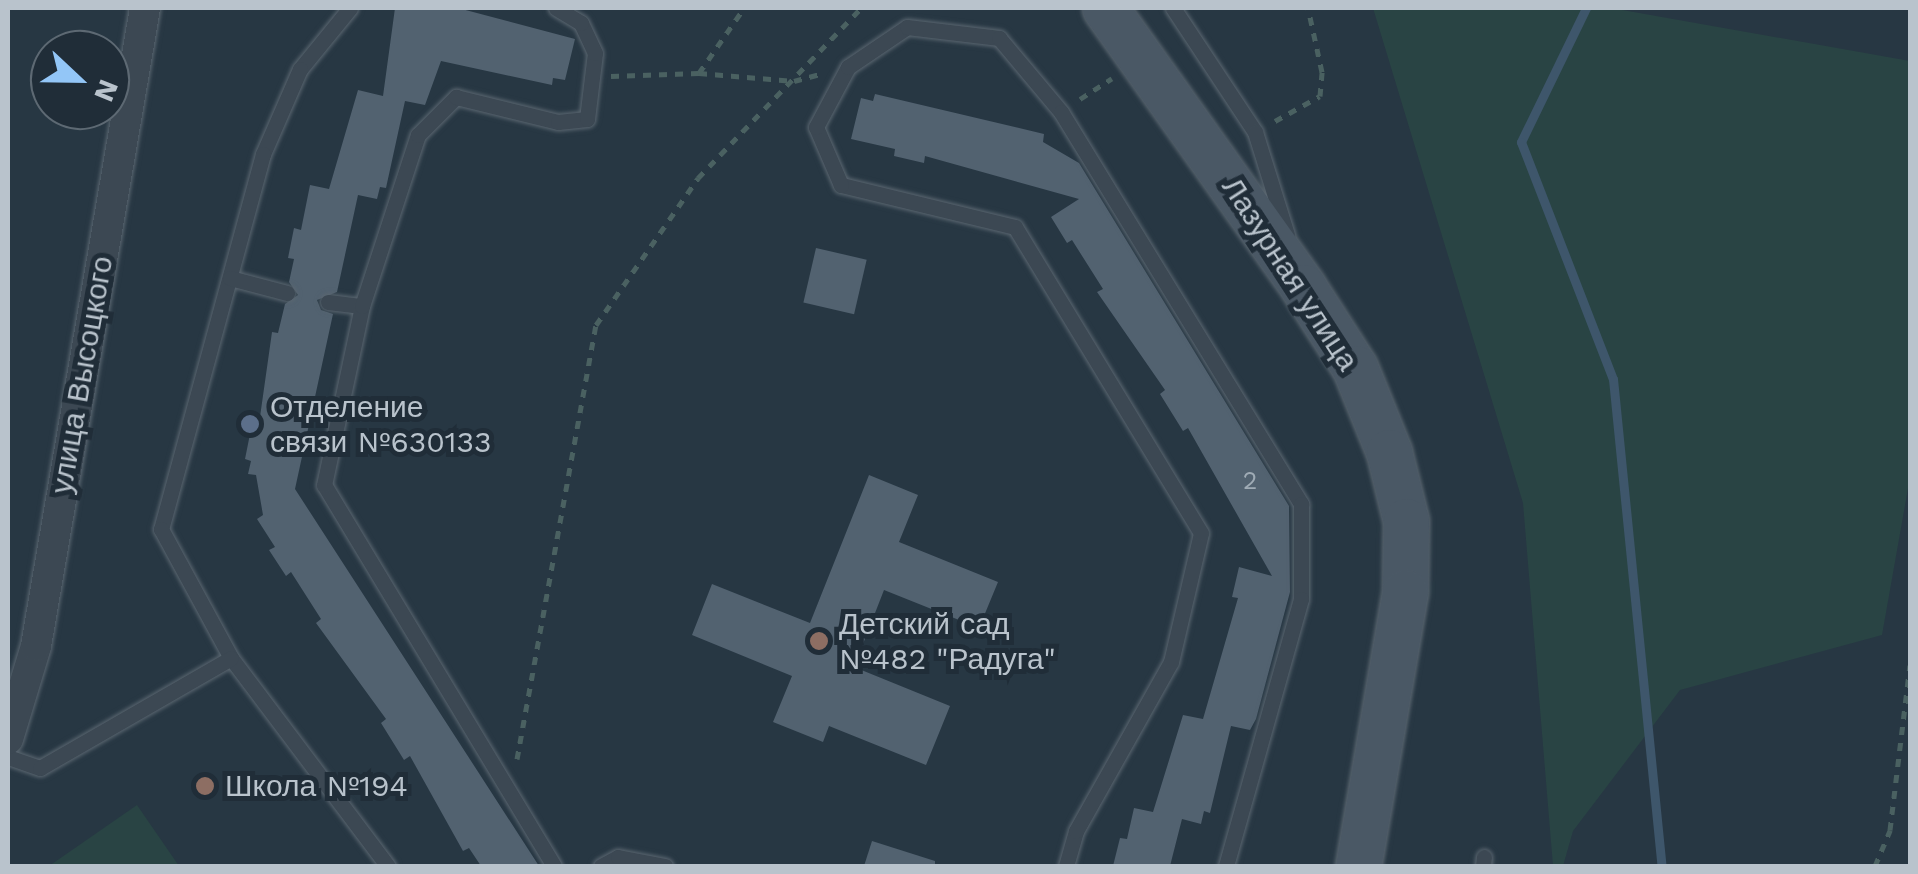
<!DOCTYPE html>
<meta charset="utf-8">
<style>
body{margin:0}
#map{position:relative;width:1918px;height:874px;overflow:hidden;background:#273743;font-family:"Work Sans",sans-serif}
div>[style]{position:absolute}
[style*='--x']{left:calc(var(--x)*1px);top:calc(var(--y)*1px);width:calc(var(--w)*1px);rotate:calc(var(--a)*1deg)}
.green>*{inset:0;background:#294444}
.stream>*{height:9px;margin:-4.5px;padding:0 4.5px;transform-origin:4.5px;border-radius:4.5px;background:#3e566b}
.building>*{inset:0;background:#526270;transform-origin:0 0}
.path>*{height:5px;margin-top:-2.5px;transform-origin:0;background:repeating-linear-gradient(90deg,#4a6161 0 8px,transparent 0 16px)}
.roads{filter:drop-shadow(0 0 2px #5a6670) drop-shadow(0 0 2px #5a6670)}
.lane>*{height:15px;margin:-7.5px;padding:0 7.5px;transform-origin:7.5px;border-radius:7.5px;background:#3c4853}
.street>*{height:30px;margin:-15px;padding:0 15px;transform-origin:15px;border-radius:15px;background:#3c4853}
.secondary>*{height:45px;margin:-22.5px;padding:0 22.5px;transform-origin:22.5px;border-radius:22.5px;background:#4a5865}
.dots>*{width:28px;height:28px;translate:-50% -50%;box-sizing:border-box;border:5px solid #202d38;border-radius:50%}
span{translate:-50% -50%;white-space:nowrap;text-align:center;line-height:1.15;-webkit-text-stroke:10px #202d38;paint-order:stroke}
.number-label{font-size:25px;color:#9fabb5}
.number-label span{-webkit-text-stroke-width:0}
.street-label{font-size:30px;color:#b9c3cc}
.poi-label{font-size:30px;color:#b9c3cc}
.left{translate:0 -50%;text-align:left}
.frame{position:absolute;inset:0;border:10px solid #b9c3cc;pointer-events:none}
.north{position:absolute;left:30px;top:30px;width:100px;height:100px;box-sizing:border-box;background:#202d38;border:2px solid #5d6973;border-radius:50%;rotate:112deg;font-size:28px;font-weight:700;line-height:40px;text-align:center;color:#b9c3cc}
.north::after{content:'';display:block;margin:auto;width:35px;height:45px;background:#93c6f7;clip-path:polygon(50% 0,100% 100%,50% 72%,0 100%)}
</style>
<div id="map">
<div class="green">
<div style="clip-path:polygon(1373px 8px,1611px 8px,1910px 61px,1910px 477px,1882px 635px,1680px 690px,1573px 831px,1563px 866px,1553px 866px,1523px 503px)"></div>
<div style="clip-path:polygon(137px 805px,179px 866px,49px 866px)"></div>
</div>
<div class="stream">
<div style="--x:1586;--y:8;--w:149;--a:115.9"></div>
<div style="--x:1521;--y:142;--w:254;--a:68.8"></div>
<div style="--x:1613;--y:379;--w:489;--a:84.3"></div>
</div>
<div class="building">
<div style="clip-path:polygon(395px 8px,458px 8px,575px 39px,565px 80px,553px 78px,552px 85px,441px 61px,425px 105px,405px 101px,386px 188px,380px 187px,377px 199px,358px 195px,337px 292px,317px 300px,321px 310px,333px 314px,295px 489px,539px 866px,481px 866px,469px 848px,463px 851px,410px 756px,404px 760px,381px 723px,386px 719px,316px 623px,321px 619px,291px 572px,286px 576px,269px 550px,275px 547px,257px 519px,263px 515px,256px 475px,248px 474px,251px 461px,245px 459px,251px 429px,258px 431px,272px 332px,278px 333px,285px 304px,298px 295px,289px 282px,294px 259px,288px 258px,294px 228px,301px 230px,310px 185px,329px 189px,358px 90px,383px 96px)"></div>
<div style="clip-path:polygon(875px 94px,1044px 134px,1043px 142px,1079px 163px,1289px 506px,1290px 592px,1256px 719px,1250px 730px,1231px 726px,1210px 813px,1204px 811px,1201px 824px,1182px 819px,1170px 866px,1113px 866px,1120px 838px,1127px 839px,1134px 808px,1153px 812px,1183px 715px,1203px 719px,1238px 598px,1232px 597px,1239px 567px,1272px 576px,1188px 428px,1183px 431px,1160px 394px,1165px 390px,1097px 292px,1103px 289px,1072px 240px,1067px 243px,1051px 217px,1079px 199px,925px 156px,924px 163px,894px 156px,895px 149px,851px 139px,861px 98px,873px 101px)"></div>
<div style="left:816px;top:248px;width:52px;height:56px;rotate:13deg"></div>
<div style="clip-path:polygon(869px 475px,918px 495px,899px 542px,998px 582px,979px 628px,884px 590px,854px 667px,950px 706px,926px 765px,829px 726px,823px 742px,773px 722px,792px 676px,692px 635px,712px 584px,810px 623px)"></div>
<div style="clip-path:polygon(872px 841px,935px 861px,935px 866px,864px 866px)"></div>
</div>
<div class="path">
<div style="--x:699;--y:73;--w:95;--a:4.8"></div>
<div style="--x:794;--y:81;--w:28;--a:-15"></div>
<div style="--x:611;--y:76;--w:88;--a:-2"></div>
<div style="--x:699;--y:73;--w:79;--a:-55.3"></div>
<div style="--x:1080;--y:99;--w:38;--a:-33"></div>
<div style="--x:1275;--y:121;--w:51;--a:-29.1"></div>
<div style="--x:1320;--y:96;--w:24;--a:-85"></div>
<div style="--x:1322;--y:72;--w:66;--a:-102.3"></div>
<div style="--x:517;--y:759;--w:441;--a:-79.7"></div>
<div style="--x:596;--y:325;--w:179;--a:-55.2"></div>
<div style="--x:698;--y:178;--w:236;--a:-46.2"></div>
<div style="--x:1875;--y:866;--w:39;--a:-67"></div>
<div style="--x:1890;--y:830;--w:166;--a:-83.1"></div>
</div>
<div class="roads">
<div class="lane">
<div style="--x:350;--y:8;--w:79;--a:129.3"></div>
<div style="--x:300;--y:69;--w:93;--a:113.5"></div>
<div style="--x:263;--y:154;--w:389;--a:105.2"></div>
<div style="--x:161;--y:529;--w:147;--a:61.5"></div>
<div style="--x:231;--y:658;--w:261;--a:53"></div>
<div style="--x:1173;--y:8;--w:149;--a:56.5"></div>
<div style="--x:1255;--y:132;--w:108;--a:72.7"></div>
<div style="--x:230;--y:278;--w:59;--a:14.7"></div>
<div style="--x:328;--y:302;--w:34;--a:7"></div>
<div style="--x:8;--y:757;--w:34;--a:19"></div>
<div style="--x:40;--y:768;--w:220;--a:-29.9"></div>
<div style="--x:554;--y:866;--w:445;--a:-121.1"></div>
<div style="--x:324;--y:485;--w:183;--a:-78"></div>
<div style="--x:362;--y:306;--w:180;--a:-71.9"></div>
<div style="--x:418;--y:135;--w:54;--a:-45"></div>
<div style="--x:456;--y:97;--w:105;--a:13.8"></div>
<div style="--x:558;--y:122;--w:29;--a:-6"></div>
<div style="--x:587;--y:119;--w:66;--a:-83.1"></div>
<div style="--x:595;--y:53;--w:33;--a:-115"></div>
<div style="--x:581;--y:23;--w:29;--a:-149"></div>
<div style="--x:601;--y:866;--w:19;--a:-28"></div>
<div style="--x:618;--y:857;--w:48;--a:10.8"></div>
<div style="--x:1066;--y:866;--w:36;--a:-74"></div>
<div style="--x:1076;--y:831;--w:194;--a:-60.7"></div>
<div style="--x:1171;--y:662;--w:132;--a:-76.9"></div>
<div style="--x:1201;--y:533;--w:358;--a:-121.3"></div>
<div style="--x:1015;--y:227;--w:179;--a:-166.4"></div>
<div style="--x:841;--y:185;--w:63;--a:-113.3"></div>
<div style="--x:816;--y:127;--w:68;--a:-61.9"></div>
<div style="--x:848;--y:67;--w:71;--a:-34.1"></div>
<div style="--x:907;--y:27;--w:93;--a:6.8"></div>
<div style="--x:999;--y:38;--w:97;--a:50"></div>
<div style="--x:1061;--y:112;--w:460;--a:58.5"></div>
<div style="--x:1301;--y:504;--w:95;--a:90"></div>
<div style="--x:1301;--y:599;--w:277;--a:105.7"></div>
<div style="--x:1483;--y:866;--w:9;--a:-84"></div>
</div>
<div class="street">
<div style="--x:8;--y:739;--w:97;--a:-73.2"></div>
<div style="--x:36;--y:646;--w:647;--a:-80.3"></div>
</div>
<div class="secondary">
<div style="--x:1105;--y:8;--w:342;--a:54.6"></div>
<div style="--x:1303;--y:287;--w:96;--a:57.3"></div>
<div style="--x:1355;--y:368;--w:91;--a:68"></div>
<div style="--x:1389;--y:452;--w:71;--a:76.2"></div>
<div style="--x:1406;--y:521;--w:71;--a:90.8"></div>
<div style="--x:1405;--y:592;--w:278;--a:99.7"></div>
</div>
</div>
<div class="dots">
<div style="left:250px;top:424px;background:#5c6f8a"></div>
<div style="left:819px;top:641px;background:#8d6e63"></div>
<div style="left:205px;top:786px;background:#8d6e63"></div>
</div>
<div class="number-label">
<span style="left:1250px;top:481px">2</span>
</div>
<div class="street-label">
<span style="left:1290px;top:274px;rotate:57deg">Лазурная улица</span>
<span style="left:82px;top:375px;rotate:-80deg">улица Высоцкого</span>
</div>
<div class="poi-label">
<span class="left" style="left:270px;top:424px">Отделение<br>связи №630133</span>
<span class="left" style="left:839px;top:641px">Детский сад<br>№482 "Радуга"</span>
<span class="left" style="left:225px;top:786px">Школа №194</span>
</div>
<div class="frame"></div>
<div class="north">N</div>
</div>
